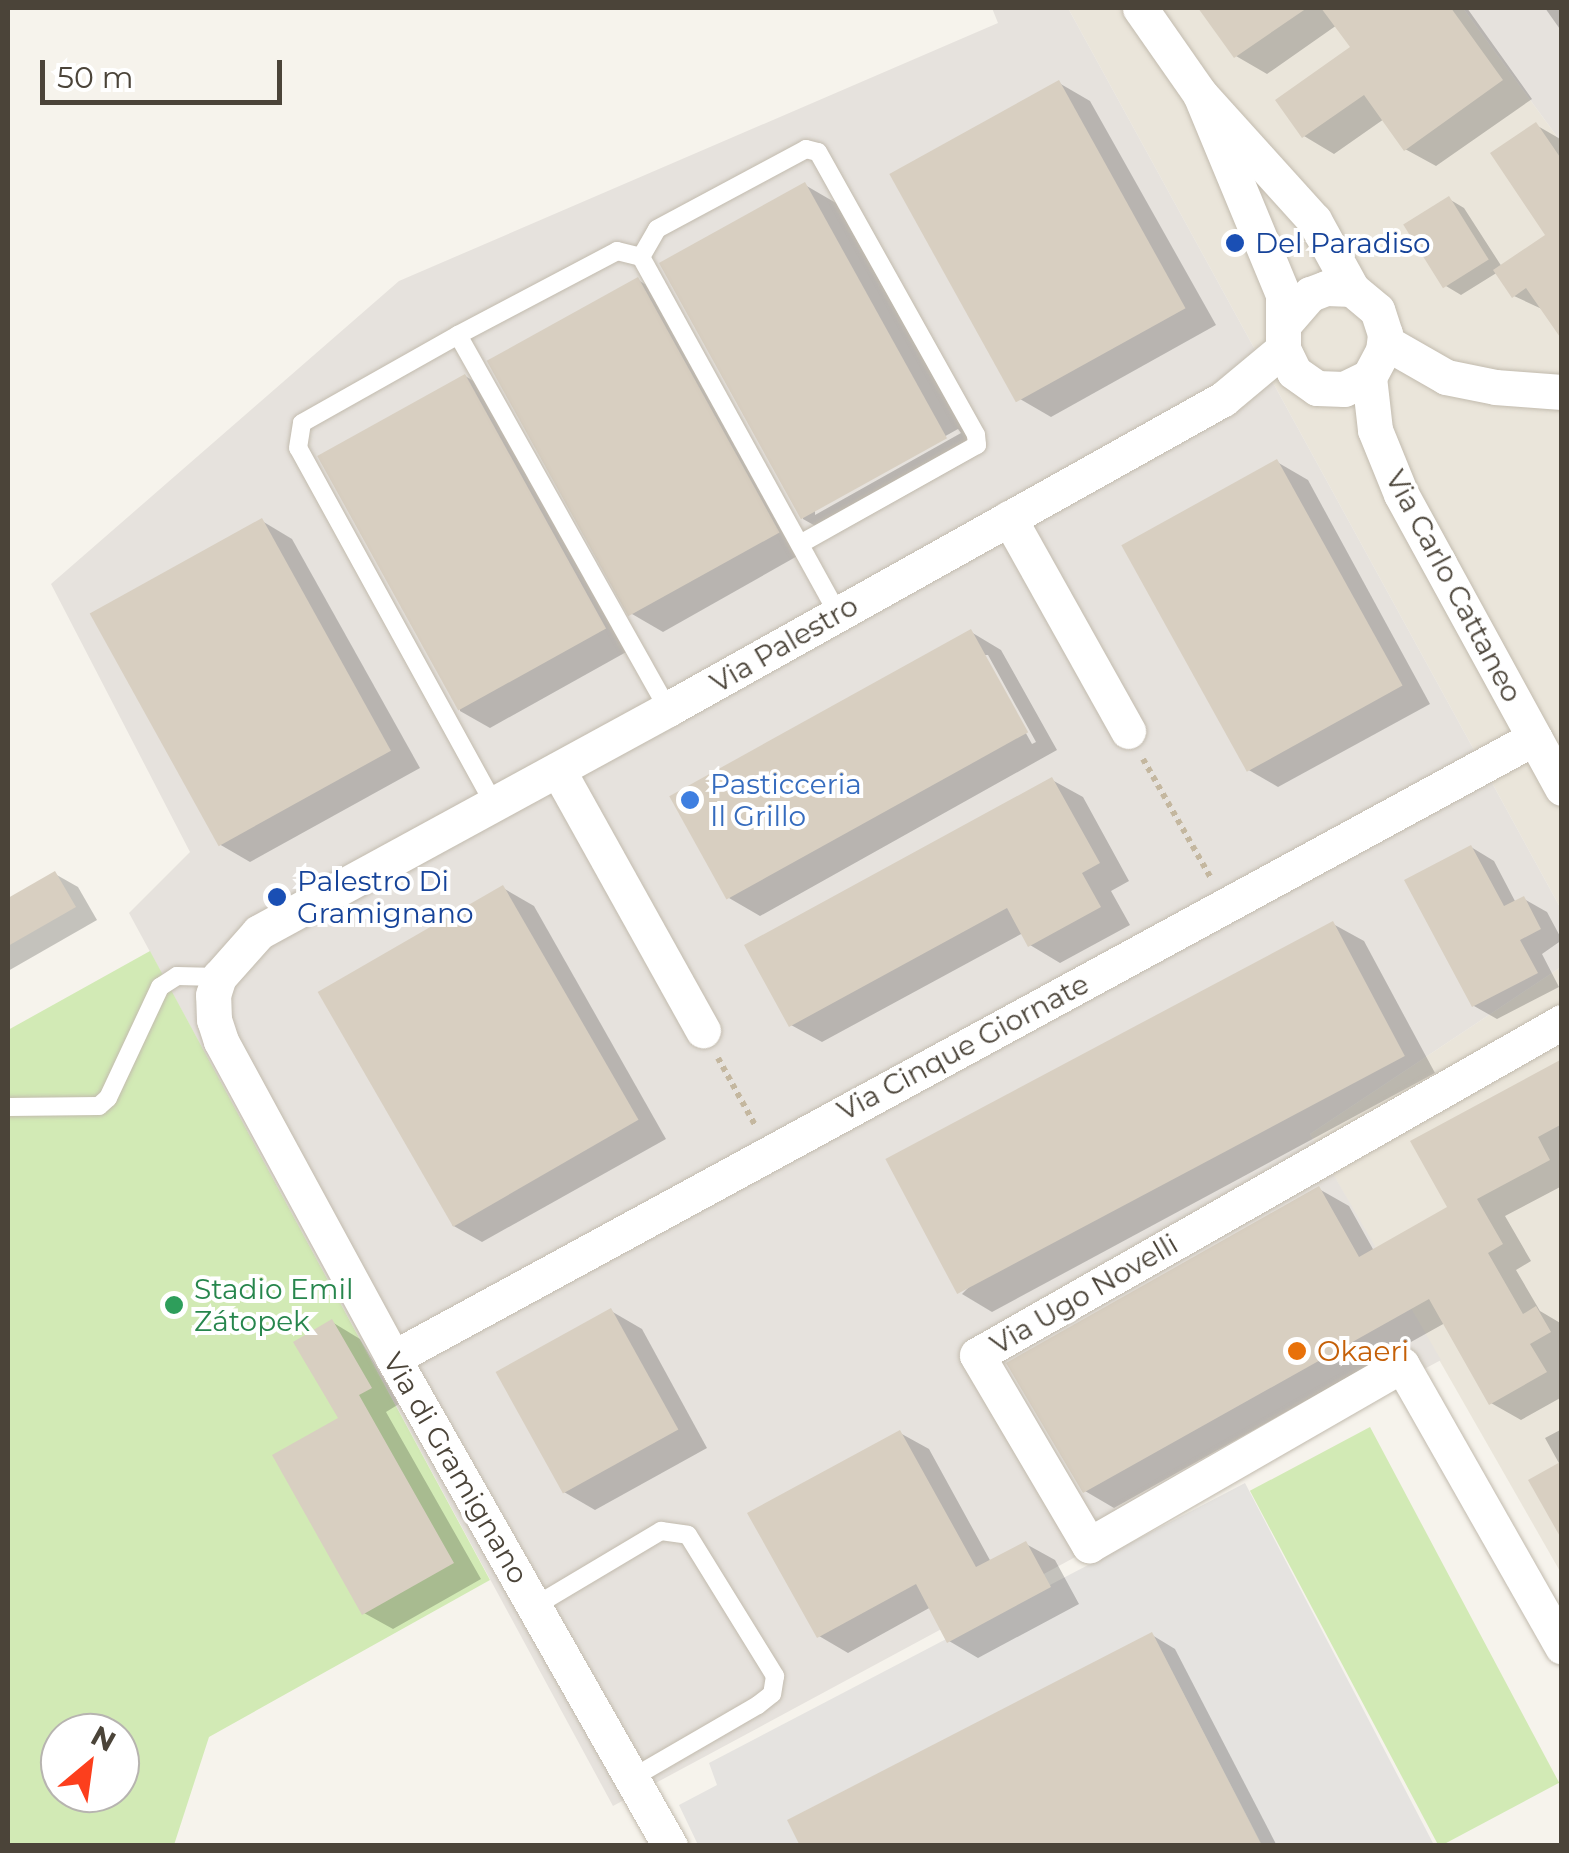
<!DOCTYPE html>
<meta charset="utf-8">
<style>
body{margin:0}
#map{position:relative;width:1569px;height:1853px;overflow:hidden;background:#f6f3ec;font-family:Montserrat,sans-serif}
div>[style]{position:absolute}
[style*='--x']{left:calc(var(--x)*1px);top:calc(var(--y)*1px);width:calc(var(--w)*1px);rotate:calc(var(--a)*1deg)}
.residential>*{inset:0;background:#eae5da}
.industrial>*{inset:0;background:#e6e2dd}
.green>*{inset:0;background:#d2eab5;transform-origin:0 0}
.parking>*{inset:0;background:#e5e3e0}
.shadow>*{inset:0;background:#0003}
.building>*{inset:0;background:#d8cfc1;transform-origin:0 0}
.path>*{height:6px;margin-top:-3px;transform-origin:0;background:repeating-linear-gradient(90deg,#c4b79f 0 5px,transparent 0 10px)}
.roads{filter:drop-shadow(0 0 2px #c2bbae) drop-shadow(0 0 2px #c2bbae)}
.lane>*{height:18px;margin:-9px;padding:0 9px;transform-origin:9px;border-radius:9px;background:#fff}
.street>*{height:35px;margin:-17.5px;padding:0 17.5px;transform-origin:17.5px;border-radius:17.5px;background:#fff}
.dots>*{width:28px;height:28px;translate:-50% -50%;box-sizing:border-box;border:5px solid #fff;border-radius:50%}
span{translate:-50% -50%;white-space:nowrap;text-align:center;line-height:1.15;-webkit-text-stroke:8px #fff;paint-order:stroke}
.transit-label{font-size:28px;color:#164399}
.left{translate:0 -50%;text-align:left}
.street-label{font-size:28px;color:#4b4439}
.shop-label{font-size:28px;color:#366cbe}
.leisure-label{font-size:28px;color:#27864d}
.food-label{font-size:28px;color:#c56008}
.frame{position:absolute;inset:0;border:10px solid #4b4439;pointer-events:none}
.north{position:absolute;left:40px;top:1713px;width:100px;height:100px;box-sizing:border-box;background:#fff;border:2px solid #b7b4b0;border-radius:50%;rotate:29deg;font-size:28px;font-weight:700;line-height:40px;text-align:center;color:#4b4439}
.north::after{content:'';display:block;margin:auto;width:35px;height:45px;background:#fc3f1d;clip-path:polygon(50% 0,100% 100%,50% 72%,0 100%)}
.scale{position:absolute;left:40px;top:60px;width:242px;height:45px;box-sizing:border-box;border:5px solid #4b4439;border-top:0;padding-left:12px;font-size:30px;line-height:35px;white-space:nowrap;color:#4b4439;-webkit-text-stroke:8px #fff;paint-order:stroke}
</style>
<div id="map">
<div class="residential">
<div style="clip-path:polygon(1068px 8px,1463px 8px,1561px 142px,1561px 909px)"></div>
<div style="clip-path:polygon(1561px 967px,1561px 1573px,1310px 1134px)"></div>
</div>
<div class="industrial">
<div style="clip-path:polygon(992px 8px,1068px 8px,1561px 909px,1561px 967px,1310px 1134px,1441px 1360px,613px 1806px,129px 913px,190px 852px,51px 584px,399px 281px,998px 23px)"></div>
<div style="clip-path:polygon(1463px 8px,1561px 8px,1561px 142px)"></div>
</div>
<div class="green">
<div style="clip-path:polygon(evenodd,150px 951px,490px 1580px,209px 1737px,174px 1845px,8px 1845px,8px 1030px,150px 951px,60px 1733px,120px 1733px,120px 1793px,60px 1793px,60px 1733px)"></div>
<div style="left:1370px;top:1427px;width:403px;height:136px;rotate:62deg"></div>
</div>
<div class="parking">
<div style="clip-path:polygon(1245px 1483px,1434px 1845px,1262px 1845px,1152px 1633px,788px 1820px,800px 1845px,698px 1845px,679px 1805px,717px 1785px,709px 1763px)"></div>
</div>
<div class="shadow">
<div style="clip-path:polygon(1201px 8px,1467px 8px,1532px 99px,1436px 166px,1405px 149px,1384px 119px,1334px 154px,1304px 136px,1353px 48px,1337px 25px,1267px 74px,1236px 56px)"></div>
<div style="clip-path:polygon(1545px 8px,1562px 8px,1562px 32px)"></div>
<div style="clip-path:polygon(1059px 83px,1090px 101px,1216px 325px,1051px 417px,1020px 399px)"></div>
<div style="clip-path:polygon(1536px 125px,1562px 140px,1562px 336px,1544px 310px,1514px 296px,1498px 272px,1461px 295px,1446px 286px,1449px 199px,1464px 208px,1502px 267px,1549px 235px)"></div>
<div style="clip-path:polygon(evenodd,805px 185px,836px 203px,978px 455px,833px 536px,803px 519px,805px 185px,958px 429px,961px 433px,815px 515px,815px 509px,958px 429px)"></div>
<div style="clip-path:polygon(638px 280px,668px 298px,808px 550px,663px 632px,632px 614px)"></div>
<div style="clip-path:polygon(465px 376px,496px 394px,637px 646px,490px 728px,460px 711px)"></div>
<div style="clip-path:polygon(1277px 462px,1308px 480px,1430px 704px,1278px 787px,1247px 769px)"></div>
<div style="clip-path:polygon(262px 521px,292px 539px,420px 768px,250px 862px,219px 844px)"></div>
<div style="clip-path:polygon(evenodd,971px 632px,1001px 650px,1057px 750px,760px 916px,729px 898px,971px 632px,982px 655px,988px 655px,1036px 742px,1032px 744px,982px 655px)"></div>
<div style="clip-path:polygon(1052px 780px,1083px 797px,1129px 881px,1111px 891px,1130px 925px,1060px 963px,1030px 945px,1023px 933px,822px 1042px,791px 1025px)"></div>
<div style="clip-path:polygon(1471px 847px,1494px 861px,1516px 903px,1524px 899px,1547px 912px,1562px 940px,1542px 954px,1559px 987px,1497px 1019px,1474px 1006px)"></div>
<div style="clip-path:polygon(55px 874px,78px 887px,97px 920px,8px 971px,8px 901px)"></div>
<div style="clip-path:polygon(503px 888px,534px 906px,666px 1139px,482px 1242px,452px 1225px)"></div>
<div style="clip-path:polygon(1333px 924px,1364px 941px,1435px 1073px,992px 1312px,962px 1294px)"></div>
<div style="clip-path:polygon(1562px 1062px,1562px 1186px,1505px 1216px,1531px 1261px,1516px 1270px,1540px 1311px,1562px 1324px,1562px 1397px,1521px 1420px,1491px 1403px,1445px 1323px,1114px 1508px,1085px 1491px,1319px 1189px,1349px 1206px,1374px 1251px,1450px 1208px)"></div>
<div style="clip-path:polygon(611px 1311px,642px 1329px,707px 1448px,595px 1510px,564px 1492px)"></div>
<div style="clip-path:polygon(332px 1322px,360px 1339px,399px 1404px,386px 1412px,481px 1579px,393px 1629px,364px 1613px)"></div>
<div style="clip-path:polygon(1562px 1429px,1562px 1535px,1560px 1465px,1545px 1438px)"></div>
<div style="clip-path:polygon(900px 1433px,929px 1449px,991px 1562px,1026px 1544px,1055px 1560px,1079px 1604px,978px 1658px,949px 1641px,931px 1607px,848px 1653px,819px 1636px)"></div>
<div style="clip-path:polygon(1152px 1635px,1175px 1649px,1277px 1846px,803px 1846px)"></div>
</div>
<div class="building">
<div style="clip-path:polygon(1198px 8px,1307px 8px,1234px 58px)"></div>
<div style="clip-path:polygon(1321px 8px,1451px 8px,1503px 80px,1404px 151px,1364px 95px,1302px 138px,1275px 100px,1350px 47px)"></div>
<div style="left:1059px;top:80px;width:261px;height:194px;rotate:61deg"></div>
<div style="clip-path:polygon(1536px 122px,1562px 160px,1562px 340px,1526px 288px,1512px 298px,1493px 270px,1545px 235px,1490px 153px)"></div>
<div style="left:805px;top:182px;width:293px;height:167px;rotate:61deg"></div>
<div style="left:1449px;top:196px;width:75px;height:54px;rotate:58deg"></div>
<div style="left:638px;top:277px;width:292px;height:173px;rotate:61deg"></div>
<div style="left:465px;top:374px;width:291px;height:169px;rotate:61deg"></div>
<div style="left:1277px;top:459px;width:259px;height:178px;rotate:61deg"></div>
<div style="left:262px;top:518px;width:266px;height:197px;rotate:61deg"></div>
<div style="left:971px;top:629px;width:118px;height:345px;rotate:61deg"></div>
<div style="clip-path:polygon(1052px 777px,1100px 863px,1082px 873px,1101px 907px,1028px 947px,1007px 908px,789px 1027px,744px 945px)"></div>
<div style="clip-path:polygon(1471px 845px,1504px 906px,1524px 896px,1541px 929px,1520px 940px,1538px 973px,1472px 1007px,1404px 880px)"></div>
<div style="clip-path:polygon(55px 871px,76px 907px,8px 946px,8px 898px)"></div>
<div style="left:503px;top:885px;width:271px;height:214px;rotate:60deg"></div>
<div style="left:1333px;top:921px;width:153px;height:507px;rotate:62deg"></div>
<div style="clip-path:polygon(1562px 1059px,1562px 1124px,1538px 1137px,1550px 1160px,1477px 1199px,1503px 1244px,1488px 1253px,1523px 1314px,1536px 1306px,1551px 1332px,1530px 1344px,1547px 1372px,1489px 1405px,1429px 1299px,1083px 1493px,1006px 1363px,1319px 1186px,1359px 1257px,1447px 1207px,1410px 1141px)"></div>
<div style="left:611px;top:1308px;width:139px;height:132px;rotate:61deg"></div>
<div style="clip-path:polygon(332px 1319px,372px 1388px,359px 1395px,454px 1563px,362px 1615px,272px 1455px,338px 1418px,293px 1342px)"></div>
<div style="clip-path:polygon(900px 1430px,976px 1567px,1026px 1541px,1051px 1587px,947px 1643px,916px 1584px,817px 1638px,747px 1513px)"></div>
<div style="clip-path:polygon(1562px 1461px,1562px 1540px,1528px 1480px)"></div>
<div style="clip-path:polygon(1152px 1632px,1262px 1846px,800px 1846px,787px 1820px)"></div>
</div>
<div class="path">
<div style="--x:1143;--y:759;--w:137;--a:60.3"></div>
<div style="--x:718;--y:1058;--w:77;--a:61.1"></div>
</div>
<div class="roads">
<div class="lane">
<div style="--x:641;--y:257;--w:32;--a:-60"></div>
<div style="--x:657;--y:229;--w:169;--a:-28.2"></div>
<div style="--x:806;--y:149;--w:12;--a:14"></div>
<div style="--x:818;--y:152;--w:324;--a:60.8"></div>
<div style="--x:976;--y:435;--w:10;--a:84"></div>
<div style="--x:977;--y:445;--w:203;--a:150.8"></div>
<div style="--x:458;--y:335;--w:429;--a:60.7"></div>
<div style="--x:494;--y:804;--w:406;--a:-118.8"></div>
<div style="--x:298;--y:448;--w:25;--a:-81"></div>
<div style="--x:302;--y:423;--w:179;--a:-29.4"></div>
<div style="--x:458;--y:335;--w:180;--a:-27.8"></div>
<div style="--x:617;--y:251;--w:25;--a:14"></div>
<div style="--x:641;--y:257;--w:406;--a:61.1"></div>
<div style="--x:8;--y:1107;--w:91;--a:-0.6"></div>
<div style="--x:99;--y:1106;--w:12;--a:-42"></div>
<div style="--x:108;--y:1098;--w:123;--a:-64.9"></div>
<div style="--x:160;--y:987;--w:20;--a:-33"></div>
<div style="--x:177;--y:976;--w:42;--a:1.4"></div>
<div style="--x:535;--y:1606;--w:147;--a:-30.8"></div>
<div style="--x:661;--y:1531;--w:27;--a:8"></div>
<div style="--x:688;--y:1535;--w:166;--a:58.3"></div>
<div style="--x:775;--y:1676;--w:18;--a:99"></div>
<div style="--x:772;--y:1694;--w:18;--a:142"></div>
<div style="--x:758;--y:1705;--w:146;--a:149.9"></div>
</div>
<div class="street">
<div style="--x:1140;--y:8;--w:105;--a:55.1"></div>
<div style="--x:1200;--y:94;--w:170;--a:47.9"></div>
<div style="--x:1314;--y:220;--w:79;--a:61.2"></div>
<div style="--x:1200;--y:94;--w:217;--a:67.5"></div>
<div style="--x:1283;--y:294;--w:55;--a:90"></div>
<div style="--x:1283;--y:349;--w:25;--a:64"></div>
<div style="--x:1294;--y:372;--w:28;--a:35"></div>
<div style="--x:1317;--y:388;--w:27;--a:2"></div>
<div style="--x:1344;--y:389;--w:28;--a:-26"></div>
<div style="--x:1369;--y:377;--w:30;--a:-62"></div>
<div style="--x:1383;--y:351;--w:17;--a:-83"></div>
<div style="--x:1385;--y:334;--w:25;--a:-108"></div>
<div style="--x:1377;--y:310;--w:33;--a:-140"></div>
<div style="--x:1352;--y:289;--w:26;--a:-178"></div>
<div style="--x:1326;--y:288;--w:17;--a:159"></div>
<div style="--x:1310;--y:294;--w:37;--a:131"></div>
<div style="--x:1385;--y:342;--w:70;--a:29.8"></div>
<div style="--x:1446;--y:377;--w:50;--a:11.5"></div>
<div style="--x:1495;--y:387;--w:67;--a:4.3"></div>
<div style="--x:1369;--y:377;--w:53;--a:83.5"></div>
<div style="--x:1375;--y:430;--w:69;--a:67.9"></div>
<div style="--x:1401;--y:494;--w:335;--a:61.3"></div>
<div style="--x:1009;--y:518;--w:244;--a:60.8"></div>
<div style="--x:558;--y:770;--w:298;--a:60.9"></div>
<div style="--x:1562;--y:1022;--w:673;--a:150.35"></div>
<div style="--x:977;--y:1355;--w:221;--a:59.5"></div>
<div style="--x:1089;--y:1545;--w:361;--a:-29.9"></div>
<div style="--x:1402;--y:1365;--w:324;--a:60.4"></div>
<div style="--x:393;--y:1358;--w:1299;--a:-28.52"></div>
<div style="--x:670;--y:1846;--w:561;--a:-119.58"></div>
<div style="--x:393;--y:1358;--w:361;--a:-118.5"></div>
<div style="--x:221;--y:1041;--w:22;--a:-108"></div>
<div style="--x:214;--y:1020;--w:25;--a:-92"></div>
<div style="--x:213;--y:995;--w:19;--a:-72"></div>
<div style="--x:219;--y:977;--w:60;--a:-48.4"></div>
<div style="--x:259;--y:932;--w:466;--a:-28.6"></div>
<div style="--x:668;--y:709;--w:636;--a:-29.19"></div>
<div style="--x:1223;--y:399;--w:78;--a:-39.8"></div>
</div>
</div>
<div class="dots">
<div style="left:1235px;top:243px;background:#1a4fb4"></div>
<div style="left:690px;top:800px;background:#3f7fe0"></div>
<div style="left:277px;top:897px;background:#1a4fb4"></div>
<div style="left:174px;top:1305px;background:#2e9e5b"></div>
<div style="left:1297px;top:1351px;background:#e8710a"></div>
</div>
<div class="transit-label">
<span class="left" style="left:1255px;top:243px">Del Paradiso</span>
<span class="left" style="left:297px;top:897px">Palestro Di<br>Gramignano</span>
</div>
<div class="street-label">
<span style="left:1454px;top:586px;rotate:62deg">Via Carlo Cattaneo</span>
<span style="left:784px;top:644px;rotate:-30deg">Via Palestro</span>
<span style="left:963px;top:1047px;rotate:-28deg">Via Cinque Giornate</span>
<span style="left:1084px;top:1294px;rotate:-30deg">Via Ugo Novelli</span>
<span style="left:456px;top:1468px;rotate:60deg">Via di Gramignano</span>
</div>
<div class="shop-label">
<span class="left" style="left:710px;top:800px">Pasticceria<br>Il Grillo</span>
</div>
<div class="leisure-label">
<span class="left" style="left:194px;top:1305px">Stadio Emil<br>Zátopek</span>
</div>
<div class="food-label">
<span class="left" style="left:1317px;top:1351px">Okaeri</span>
</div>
<div class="frame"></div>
<div class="north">N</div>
<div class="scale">50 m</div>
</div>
